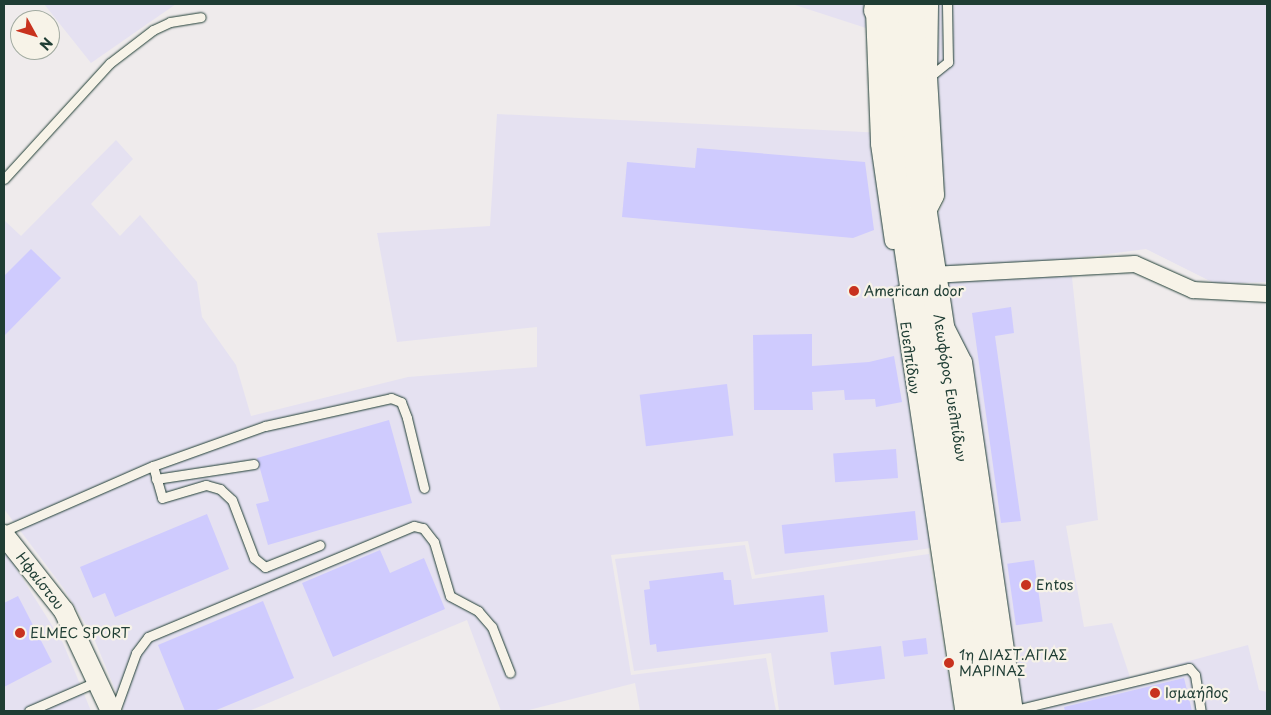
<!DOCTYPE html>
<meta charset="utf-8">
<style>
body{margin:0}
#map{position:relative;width:1271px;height:715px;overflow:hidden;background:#efebec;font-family:"Playpen Sans",sans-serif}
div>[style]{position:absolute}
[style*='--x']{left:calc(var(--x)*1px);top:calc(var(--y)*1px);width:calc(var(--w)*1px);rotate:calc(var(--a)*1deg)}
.built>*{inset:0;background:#e5e1f1}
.building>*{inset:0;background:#cfcbfe;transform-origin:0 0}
.roads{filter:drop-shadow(0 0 1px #1f3d34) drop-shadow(0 0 1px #1f3d34)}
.service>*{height:9px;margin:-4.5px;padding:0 4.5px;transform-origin:4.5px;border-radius:4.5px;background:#f7f3e8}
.minor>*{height:16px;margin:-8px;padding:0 8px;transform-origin:8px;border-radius:8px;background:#f7f3e8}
.tertiary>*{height:20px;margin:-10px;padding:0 10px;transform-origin:10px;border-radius:10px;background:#f7f3e8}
.primary>*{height:26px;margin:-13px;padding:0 13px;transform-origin:13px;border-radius:13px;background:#f7f3e8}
.dots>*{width:14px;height:14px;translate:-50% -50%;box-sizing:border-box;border:2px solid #f7f3e8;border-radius:50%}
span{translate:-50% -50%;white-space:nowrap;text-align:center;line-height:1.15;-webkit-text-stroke:4.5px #f7f3e8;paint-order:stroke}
.poi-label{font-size:14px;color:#1f3d34}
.left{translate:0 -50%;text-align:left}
.street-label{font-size:14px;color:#1f3d34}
.frame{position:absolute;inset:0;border:5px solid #1f3d34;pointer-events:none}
.north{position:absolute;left:10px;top:10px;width:50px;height:50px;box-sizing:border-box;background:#f7f3e8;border:1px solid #a1aaa0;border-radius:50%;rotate:129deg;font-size:14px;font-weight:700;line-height:20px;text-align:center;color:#1f3d34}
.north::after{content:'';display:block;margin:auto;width:18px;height:22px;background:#c8321e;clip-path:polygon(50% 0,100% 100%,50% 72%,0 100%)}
</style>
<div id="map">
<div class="built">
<div style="clip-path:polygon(44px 4px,176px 4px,91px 63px)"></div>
<div style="clip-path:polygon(792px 4px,866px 4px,866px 28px)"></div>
<div style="clip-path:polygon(932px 4px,1267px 4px,1267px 282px,1216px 284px,1146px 249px,1070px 259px,1098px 520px,1066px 526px,1084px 627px,1112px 623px,1130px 677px,1248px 645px,1259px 690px,1267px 692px,1267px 711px,1020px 711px,935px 220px,945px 199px,933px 71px)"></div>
<div style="clip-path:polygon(497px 114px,884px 133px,944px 546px,755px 575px,748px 541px,611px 555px,631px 675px,766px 658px,776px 711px,640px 711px,635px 683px,525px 711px,501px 711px,467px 620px,249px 711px,124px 711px,93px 636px,64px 589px,4px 509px,4px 220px,21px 236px,116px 140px,133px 159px,91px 204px,120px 236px,140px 215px,197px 282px,202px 317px,236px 365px,251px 416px,408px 377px,537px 367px,537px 327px,397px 342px,377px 233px,490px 226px)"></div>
<div style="clip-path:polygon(745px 545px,752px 579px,929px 554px,954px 711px,779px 711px,771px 653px,634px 671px,615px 559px)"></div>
<div style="clip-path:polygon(4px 549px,63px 643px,91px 711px,4px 711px)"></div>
</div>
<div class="building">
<div style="clip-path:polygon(697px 148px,865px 162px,874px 230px,853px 238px,622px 217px,627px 162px,695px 168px)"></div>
<div style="clip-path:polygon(31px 249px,61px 278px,4px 336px,4px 276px)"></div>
<div style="clip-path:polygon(1011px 307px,1014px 333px,995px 336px,1021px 521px,1001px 523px,972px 313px)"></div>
<div style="clip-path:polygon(812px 334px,812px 366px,869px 362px,894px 356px,902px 402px,876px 407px,875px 399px,845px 400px,844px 390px,812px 392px,813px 410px,754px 410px,753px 335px)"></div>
<div style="left:727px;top:384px;width:52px;height:88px;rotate:83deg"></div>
<div style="clip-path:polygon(389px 420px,412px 503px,268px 545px,256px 504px,269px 501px,257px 458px)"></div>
<div style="left:896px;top:449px;width:29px;height:63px;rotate:86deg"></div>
<div style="left:915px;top:511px;width:29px;height:134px;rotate:84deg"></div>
<div style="clip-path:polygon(207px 514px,229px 569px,115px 617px,105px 593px,93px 598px,80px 567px)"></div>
<div style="clip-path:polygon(380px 550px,390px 573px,424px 558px,445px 609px,333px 657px,302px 583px)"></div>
<div style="left:1034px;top:560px;width:62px;height:27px;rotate:82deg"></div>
<div style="clip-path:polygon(723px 572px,724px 580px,731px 580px,734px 605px,824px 595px,828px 632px,657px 652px,656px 644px,650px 645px,644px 590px,650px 589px,649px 581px)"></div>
<div style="clip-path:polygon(18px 596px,52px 662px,4px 687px,4px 603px)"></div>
<div style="clip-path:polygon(263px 601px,294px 678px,214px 711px,185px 711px,158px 645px)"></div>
<div style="left:926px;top:638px;width:16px;height:24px;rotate:83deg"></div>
<div style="left:881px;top:646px;width:33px;height:51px;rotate:83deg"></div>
<div style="clip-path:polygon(1184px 678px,1192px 711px,1065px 711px,1064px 707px)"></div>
</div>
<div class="roads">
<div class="service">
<div style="--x:928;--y:78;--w:26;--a:-39"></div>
<div style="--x:948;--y:62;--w:58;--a:-91"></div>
<div style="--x:4;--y:179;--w:157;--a:-47.6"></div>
<div style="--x:110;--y:63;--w:54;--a:-37.5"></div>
<div style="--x:153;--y:30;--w:19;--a:-25"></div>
<div style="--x:170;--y:22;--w:31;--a:-9"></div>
<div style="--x:153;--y:466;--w:33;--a:74"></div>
<div style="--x:162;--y:498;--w:46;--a:-16.5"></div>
<div style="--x:206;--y:485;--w:15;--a:16"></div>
<div style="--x:220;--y:489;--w:16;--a:43"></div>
<div style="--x:232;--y:500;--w:62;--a:69.2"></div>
<div style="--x:254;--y:558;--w:14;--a:39"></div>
<div style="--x:265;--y:567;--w:59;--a:-21.8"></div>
<div style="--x:156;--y:479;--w:99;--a:-8.7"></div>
<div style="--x:4;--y:531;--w:163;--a:-23.6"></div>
<div style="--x:153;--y:466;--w:119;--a:-19.7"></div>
<div style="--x:265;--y:426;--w:129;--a:-12.5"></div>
<div style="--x:391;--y:398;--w:11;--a:22"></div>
<div style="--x:401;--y:402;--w:17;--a:69"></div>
<div style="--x:407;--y:418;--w:72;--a:76.3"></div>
<div style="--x:1015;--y:710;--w:179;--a:-13.6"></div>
<div style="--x:1189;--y:668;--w:9;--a:49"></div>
<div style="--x:1195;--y:675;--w:36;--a:81"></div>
<div style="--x:29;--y:711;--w:75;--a:-23.5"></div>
<div style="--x:115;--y:711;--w:62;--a:-70.1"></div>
<div style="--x:136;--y:653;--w:20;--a:-53"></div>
<div style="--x:148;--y:637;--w:288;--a:-22.7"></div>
<div style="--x:414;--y:526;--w:9;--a:13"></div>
<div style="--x:423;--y:528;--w:18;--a:52"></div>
<div style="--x:434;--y:542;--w:56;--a:73.5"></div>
<div style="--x:450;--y:596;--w:32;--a:28"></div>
<div style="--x:478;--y:611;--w:21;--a:49"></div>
<div style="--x:492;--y:627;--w:49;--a:68.6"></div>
</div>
<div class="minor">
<div style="--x:887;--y:10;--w:13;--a:176"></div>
<div style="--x:874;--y:11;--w:133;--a:87.8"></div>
<div style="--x:879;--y:144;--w:98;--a:81.8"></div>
<div style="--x:932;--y:275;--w:203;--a:-3.1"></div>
<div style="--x:1135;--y:264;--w:64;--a:24.1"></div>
<div style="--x:1193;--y:290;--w:74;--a:3.1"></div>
<div style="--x:901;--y:294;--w:422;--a:81.5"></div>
<div style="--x:946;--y:327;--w:39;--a:63"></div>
<div style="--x:964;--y:362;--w:353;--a:81.7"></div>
</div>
<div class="tertiary">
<div style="--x:874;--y:11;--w:7;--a:-82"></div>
<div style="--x:928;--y:207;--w:13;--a:-63"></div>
<div style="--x:934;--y:195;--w:117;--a:-93.4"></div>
<div style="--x:927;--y:78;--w:74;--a:-89.2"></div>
<div style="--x:4;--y:535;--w:97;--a:51.7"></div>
<div style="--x:64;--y:611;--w:110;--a:64.8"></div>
</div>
<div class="primary">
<div style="--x:889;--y:4;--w:139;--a:87.9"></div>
<div style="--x:894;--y:143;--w:76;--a:83.2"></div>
<div style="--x:903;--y:218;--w:498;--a:81.6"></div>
<div style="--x:911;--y:4;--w:138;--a:87.9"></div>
<div style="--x:916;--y:142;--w:71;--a:83.6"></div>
<div style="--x:924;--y:213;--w:504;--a:81.44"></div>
</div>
</div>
<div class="dots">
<div style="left:854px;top:291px;background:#c8321e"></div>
<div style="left:1026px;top:585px;background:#c8321e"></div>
<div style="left:20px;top:633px;background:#c8321e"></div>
<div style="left:949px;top:663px;background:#c8321e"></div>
<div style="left:1155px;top:693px;background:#c8321e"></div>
</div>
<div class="poi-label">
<span class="left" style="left:864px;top:291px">American door</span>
<span class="left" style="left:1036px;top:585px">Entos</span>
<span class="left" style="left:30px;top:633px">ELMEC SPORT</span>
<span class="left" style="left:959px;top:663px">1η ΔΙΑΣΤ.ΑΓΙΑΣ<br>ΜΑΡΙΝΑΣ</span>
<span class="left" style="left:1165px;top:693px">Ισμαήλος</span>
</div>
<div class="street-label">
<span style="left:910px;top:358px;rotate:82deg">Ευελπίδων</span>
<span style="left:950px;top:388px;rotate:81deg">Λεωφόρος Ευελπίδων</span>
<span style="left:40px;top:581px;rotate:52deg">Ηφαίστου</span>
</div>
<div class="frame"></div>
<div class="north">N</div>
</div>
